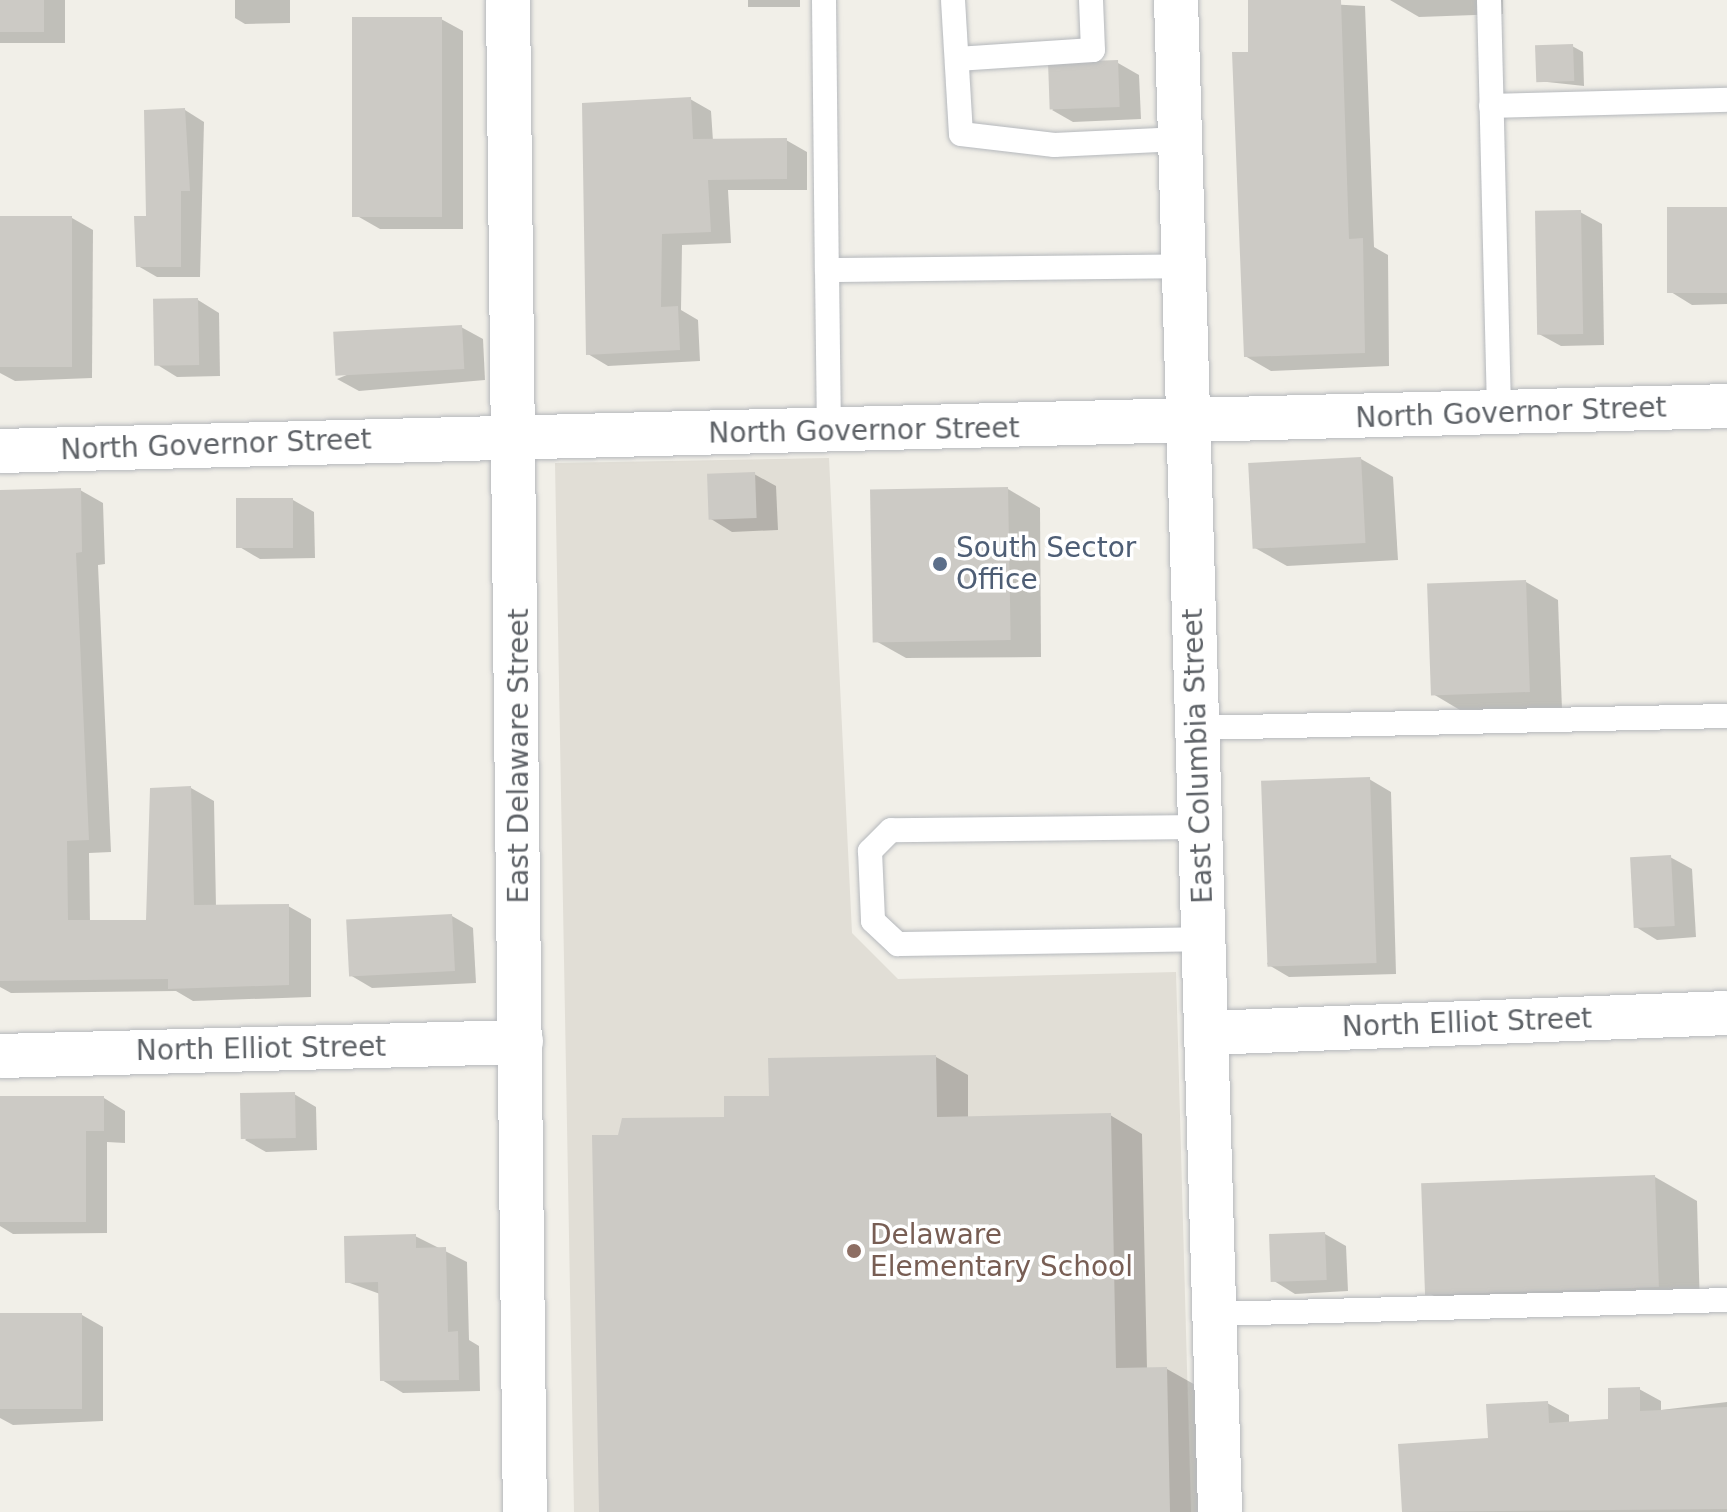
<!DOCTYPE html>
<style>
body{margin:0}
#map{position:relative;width:1727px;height:1512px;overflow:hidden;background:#f1efe8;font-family:"DejaVu Sans",sans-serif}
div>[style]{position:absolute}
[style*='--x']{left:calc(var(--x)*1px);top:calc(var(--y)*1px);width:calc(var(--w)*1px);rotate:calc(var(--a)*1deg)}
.education>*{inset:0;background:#e1ded6}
.shadow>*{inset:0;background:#0003;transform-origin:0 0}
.building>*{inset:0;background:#cccac5;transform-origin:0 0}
.roads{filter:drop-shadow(0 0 2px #b5b8bc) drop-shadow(0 0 2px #b5b8bc)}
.service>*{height:24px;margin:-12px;padding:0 12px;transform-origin:12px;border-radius:12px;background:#fff}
.minor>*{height:44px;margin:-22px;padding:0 22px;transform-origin:22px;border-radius:22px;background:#fff}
.secondary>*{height:44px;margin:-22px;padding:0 22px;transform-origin:22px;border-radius:22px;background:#fff}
.dots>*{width:22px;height:22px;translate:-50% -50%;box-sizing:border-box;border:4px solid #fff;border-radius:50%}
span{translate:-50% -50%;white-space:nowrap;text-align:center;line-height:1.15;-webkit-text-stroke:7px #fff;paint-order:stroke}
.street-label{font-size:28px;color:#5f6368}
.service-label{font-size:28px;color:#4e5e75}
.left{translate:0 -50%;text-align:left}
.education-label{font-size:28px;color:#785e54}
</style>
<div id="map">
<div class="education">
<div style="clip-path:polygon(829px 458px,852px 933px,898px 979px,1176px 972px,1191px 1512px,574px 1512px,555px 463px)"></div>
</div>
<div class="shadow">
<div style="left:0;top:0;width:65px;height:43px"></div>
<div style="clip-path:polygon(235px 0,290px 0,290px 23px,245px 24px,235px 18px)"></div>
<div style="left:748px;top:0;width:52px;height:7px"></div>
<div style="clip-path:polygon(1250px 0,1365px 6px,1374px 247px,1388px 255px,1389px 366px,1271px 371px,1245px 356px)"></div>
<div style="clip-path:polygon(1390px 0,1503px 0,1503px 14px,1419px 17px)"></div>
<div style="clip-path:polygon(441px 19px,463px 31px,463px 229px,380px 229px,359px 217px)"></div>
<div style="clip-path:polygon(1572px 46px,1583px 52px,1584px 86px,1538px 81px)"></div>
<div style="clip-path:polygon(1118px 63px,1139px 75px,1141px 119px,1073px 122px,1052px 110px)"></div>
<div style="clip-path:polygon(690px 99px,711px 111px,713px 141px,786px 140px,807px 152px,807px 190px,728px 190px,731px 243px,682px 245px,681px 310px,698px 320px,700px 361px,608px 366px,588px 354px)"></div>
<div style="clip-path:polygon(185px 110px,204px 122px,200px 277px,157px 277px,138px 266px)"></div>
<div style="clip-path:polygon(1727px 209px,1727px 304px,1692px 305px,1671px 292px)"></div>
<div style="clip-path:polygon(1580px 212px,1602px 224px,1604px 345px,1561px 346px,1539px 334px)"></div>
<div style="clip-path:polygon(72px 218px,93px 230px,92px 378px,15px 381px,0 373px,0 219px)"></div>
<div style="clip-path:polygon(198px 300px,219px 313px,220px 376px,177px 377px,156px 364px)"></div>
<div style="clip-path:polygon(461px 327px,483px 339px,485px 380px,359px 391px,337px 379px)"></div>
<div style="clip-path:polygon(1361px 459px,1393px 477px,1398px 560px,1287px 566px,1255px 548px)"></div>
<div style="clip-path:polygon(754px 474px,776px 486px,778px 530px,732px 532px,711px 519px)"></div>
<div style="clip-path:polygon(1008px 489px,1040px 508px,1041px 657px,906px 658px,874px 640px)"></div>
<div style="clip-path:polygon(80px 490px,103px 503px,105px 564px,98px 565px,111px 852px,89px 853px,90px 922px,148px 922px,191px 788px,214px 801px,216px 907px,288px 906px,311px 919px,311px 997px,193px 1001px,176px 991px,11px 993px,0 987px,0 492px)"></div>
<div style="clip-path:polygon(293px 500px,314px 512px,315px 558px,260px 559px,238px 546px)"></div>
<div style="clip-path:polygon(1526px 582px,1558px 600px,1562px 710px,1465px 713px,1433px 694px)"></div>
<div style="clip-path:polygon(1369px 779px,1391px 792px,1396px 974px,1289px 977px,1267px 964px)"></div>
<div style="clip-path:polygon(1670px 857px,1692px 869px,1696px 937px,1657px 940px,1636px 927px)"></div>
<div style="clip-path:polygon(452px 916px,473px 928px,476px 983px,372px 988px,350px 975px)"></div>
<div style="clip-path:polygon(936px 1057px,968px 1075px,968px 1118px,1110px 1115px,1142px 1134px,1147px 1369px,1167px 1369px,1199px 1387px,1201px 1512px,601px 1512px,620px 1137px,726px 1118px,771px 1098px)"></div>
<div style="clip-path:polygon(294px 1094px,316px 1107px,317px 1150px,266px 1152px,245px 1140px)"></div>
<div style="clip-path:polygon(0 1098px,104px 1098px,125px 1111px,125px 1143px,107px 1142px,107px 1233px,13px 1234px,0 1226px)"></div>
<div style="clip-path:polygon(1655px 1177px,1697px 1201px,1700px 1310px,1469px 1316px,1427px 1292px)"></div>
<div style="clip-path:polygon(1325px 1234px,1346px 1246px,1348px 1291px,1295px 1294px,1274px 1281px)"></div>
<div style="clip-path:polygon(415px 1236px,467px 1262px,469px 1340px,479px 1346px,480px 1391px,403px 1393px,382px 1380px,380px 1294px,347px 1282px)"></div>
<div style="clip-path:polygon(82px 1315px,103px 1327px,103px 1421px,13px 1425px,0 1418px,0 1317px)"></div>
<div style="clip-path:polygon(1639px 1389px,1661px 1401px,1661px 1410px,1727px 1402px,1727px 1512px,1404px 1512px,1400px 1446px,1490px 1440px,1547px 1403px,1569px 1415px,1569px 1424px,1610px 1421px)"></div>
</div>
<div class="building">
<div style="left:0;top:0;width:44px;height:32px"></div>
<div style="clip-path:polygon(1248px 0,1341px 0,1349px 239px,1363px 238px,1365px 353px,1244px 357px,1232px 52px,1248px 52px)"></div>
<div style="left:442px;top:17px;width:200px;height:90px;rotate:90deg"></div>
<div style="left:1573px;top:44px;width:37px;height:38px;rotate:88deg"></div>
<div style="left:1118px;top:60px;width:47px;height:70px;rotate:88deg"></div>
<div style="clip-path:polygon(691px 97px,693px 139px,787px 138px,787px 179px,708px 180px,711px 232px,662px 234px,661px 307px,678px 306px,680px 350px,586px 355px,582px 103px)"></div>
<div style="clip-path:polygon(185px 108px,190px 191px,181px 191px,181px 267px,136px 267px,134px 216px,146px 216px,144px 110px)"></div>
<div style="left:1727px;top:207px;width:86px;height:60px;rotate:90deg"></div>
<div style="left:1581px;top:210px;width:124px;height:46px;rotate:89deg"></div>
<div style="left:72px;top:216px;width:151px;height:72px;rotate:90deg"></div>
<div style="left:198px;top:298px;width:67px;height:45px;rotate:89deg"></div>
<div style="left:462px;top:325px;width:44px;height:129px;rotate:87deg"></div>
<div style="left:1361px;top:457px;width:86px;height:113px;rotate:87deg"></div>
<div style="left:755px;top:472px;width:46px;height:48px;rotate:88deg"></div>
<div style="left:1008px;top:487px;width:153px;height:138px;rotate:89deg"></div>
<div style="clip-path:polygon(81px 488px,82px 552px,76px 553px,89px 840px,67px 841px,68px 920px,146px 920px,150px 788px,191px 786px,194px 905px,289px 904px,289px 985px,168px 989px,168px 979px,0 981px,0 490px)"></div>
<div style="left:236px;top:498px;width:57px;height:50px"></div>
<div style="left:1526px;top:580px;width:112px;height:99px;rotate:88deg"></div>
<div style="left:1370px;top:777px;width:186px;height:109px;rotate:88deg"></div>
<div style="left:1671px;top:855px;width:71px;height:41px;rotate:87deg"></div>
<div style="left:452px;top:914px;width:57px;height:106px;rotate:87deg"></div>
<div style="clip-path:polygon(936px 1055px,937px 1117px,1111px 1113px,1116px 1368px,1167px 1367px,1170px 1512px,599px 1512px,592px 1135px,618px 1135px,622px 1118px,724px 1117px,724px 1096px,769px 1096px,768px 1058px)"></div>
<div style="left:295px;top:1092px;width:46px;height:55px;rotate:89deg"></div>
<div style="clip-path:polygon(0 1096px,104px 1096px,104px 1131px,86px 1131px,86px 1222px,0 1222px)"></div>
<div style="left:1655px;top:1175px;width:112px;height:234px;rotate:88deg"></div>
<div style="left:1325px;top:1232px;width:48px;height:56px;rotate:88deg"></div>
<div style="clip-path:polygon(416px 1234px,416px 1248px,446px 1247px,448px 1332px,458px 1331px,459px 1380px,380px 1381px,378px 1282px,345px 1283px,344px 1236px)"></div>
<div style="left:82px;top:1313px;width:96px;height:82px;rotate:90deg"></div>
<div style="clip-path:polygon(1640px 1387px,1640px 1411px,1727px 1407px,1727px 1509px,1402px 1512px,1398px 1444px,1488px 1438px,1486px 1404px,1548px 1401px,1549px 1423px,1608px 1419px,1608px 1388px)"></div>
</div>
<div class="roads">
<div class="service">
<div style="--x:824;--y:0;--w:270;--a:89.4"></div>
<div style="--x:827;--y:270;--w:358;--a:-0.6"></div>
<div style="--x:953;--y:0;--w:134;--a:86.6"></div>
<div style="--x:961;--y:134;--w:94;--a:6.7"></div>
<div style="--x:1054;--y:145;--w:126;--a:-2.7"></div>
<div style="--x:1489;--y:0;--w:413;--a:88.6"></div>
<div style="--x:957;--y:59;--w:136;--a:-3.8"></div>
<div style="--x:1093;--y:50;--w:50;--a:-92.3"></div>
<div style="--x:1491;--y:106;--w:236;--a:-1.5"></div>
<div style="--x:827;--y:270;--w:162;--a:89.3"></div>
<div style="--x:1197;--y:728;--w:530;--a:-1.3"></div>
<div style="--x:1200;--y:827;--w:309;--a:179.4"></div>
<div style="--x:891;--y:830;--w:30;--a:135"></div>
<div style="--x:870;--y:851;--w:70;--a:87.5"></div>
<div style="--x:873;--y:921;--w:34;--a:43"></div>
<div style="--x:898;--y:944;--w:305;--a:-0.9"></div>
<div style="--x:1217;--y:1314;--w:510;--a:-1.57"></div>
</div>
<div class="minor">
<div style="--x:508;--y:0;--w:1512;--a:89.36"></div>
<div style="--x:1207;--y:1033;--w:520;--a:-2.2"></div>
<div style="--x:0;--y:1056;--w:521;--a:-1.54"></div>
</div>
<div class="secondary">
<div style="--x:1176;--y:0;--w:1513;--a:88.33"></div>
<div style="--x:0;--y:451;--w:1728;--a:-1.49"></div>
</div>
</div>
<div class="dots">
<div style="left:940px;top:564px;background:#5c6f8a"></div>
<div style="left:854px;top:1251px;background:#8d6e63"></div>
</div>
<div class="street-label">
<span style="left:1511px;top:413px;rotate:-2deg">North Governor Street</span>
<span style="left:864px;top:431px;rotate:-1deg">North Governor Street</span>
<span style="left:216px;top:445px;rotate:-2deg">North Governor Street</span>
<span style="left:519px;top:756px;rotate:-90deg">East Delaware Street</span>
<span style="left:1198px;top:756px;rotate:-92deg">East Columbia Street</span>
<span style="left:1467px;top:1023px;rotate:-2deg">North Elliot Street</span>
<span style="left:261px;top:1049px;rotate:-1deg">North Elliot Street</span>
</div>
<div class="service-label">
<span class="left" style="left:956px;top:564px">South Sector<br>Office</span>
</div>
<div class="education-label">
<span class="left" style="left:870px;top:1251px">Delaware<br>Elementary School</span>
</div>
</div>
